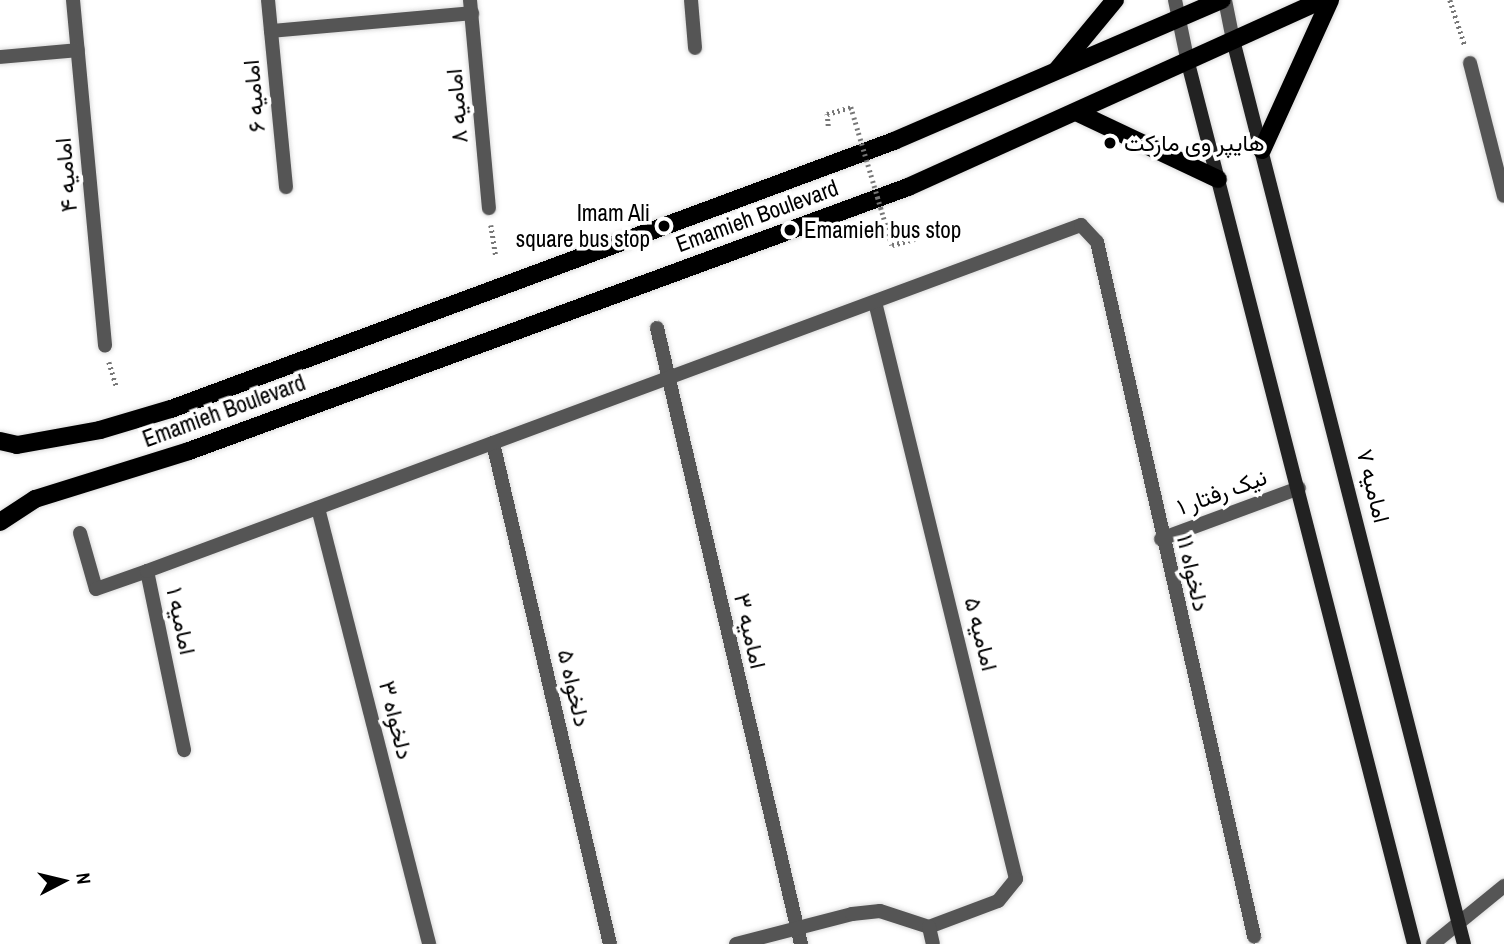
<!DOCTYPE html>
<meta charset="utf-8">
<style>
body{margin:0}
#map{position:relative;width:1504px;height:944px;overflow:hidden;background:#fff;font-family:"Archivo Narrow",Vazirmatn,sans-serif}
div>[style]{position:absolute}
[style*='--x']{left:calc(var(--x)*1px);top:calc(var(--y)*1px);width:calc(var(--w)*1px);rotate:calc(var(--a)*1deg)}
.path>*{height:4.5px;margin-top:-2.25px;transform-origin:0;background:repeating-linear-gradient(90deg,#777 0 2px,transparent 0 5.5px)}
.roads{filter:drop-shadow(0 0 2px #dbdbdb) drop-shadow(0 0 2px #dbdbdb)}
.street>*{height:14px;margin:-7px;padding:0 7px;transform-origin:7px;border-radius:7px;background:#555}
.secondary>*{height:14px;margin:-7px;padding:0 7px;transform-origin:7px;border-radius:7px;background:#222}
.primary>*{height:18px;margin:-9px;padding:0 9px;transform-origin:9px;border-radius:9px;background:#000}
.path-bridge>*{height:4.5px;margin-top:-2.25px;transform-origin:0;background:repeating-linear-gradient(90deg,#777 0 2px,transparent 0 5.5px)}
.dots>*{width:19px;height:19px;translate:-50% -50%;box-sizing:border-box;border:4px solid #fff;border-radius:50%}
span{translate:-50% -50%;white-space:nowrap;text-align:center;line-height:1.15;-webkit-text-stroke:7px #fff;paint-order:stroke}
.street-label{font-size:23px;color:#000}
.poi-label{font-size:23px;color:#000}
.left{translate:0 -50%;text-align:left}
.right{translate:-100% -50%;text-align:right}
.north{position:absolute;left:28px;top:846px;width:70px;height:70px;-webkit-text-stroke:5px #fff;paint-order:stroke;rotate:83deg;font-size:19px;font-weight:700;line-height:28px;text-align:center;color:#000}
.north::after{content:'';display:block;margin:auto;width:24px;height:32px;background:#000;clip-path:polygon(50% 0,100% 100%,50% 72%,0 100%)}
</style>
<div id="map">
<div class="path">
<div style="--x:1450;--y:0;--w:48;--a:71.9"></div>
<div style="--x:828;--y:126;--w:12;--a:-95"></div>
<div style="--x:827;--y:114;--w:25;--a:-16"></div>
<div style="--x:491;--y:225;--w:30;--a:81"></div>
<div style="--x:892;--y:245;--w:24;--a:-15"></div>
<div style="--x:915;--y:239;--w:14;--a:-98"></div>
<div style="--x:109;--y:362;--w:27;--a:73"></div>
</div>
<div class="roads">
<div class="street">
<div style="--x:73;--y:0;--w:347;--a:84.7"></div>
<div style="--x:268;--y:0;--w:188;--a:84.5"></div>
<div style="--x:470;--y:0;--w:209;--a:84.8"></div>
<div style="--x:691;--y:0;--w:48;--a:85.2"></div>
<div style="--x:1175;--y:0;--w:64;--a:78.3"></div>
<div style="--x:1225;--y:0;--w:41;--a:78.7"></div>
<div style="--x:271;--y:31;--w:202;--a:-5.1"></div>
<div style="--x:0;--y:57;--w:78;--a:-5.1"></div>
<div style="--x:1470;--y:63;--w:137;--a:75.7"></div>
<div style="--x:875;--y:302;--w:594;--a:76.27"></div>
<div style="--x:1016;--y:879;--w:28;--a:129"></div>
<div style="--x:998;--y:901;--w:74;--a:159.4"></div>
<div style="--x:657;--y:328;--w:633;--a:76.84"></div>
<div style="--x:493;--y:443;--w:514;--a:76.86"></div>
<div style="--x:318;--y:508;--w:450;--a:75.7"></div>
<div style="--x:80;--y:533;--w:58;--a:74.1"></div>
<div style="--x:96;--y:589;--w:54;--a:-19.4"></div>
<div style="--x:147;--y:571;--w:183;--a:78.3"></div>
<div style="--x:1161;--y:539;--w:147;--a:-20.3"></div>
<div style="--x:147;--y:571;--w:996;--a:-20.33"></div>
<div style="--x:1081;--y:225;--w:23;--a:47"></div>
<div style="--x:1097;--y:242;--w:712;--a:77.25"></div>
<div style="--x:736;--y:944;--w:120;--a:-14.5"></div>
<div style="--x:852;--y:914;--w:28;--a:-6"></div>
<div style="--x:880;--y:911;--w:52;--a:18.1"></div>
<div style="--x:929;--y:927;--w:17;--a:77"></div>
<div style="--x:1433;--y:944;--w:92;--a:-39.2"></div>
</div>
<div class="secondary">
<div style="--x:1233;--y:40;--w:933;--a:75.67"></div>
<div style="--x:1188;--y:63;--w:910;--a:75.61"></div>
</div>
<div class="primary">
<div style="--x:1057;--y:70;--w:91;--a:-50.4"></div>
<div style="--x:1076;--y:112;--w:157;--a:25.3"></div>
<div style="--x:1262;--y:150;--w:165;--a:-65.6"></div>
<div style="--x:0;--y:441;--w:17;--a:13"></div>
<div style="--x:17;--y:445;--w:84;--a:-10.2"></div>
<div style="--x:100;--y:430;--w:74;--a:-16.5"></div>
<div style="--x:171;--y:409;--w:771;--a:-20.34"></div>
<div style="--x:894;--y:141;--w:357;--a:-23.3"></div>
<div style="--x:0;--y:522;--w:42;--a:-33.3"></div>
<div style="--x:35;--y:499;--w:161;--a:-17.3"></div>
<div style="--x:189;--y:451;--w:766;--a:-20.16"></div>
<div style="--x:908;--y:187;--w:455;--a:-24.3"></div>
</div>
</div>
<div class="path-bridge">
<div style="--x:851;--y:107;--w:144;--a:73.5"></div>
</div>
<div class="dots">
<div style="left:1110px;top:143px;background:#000"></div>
<div style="left:664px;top:226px;background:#000"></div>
<div style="left:790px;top:230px;background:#000"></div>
</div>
<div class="street-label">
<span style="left:254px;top:96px;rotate:-95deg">امامیه ۶</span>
<span style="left:457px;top:106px;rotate:-95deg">امامیه ۸</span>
<span style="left:66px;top:175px;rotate:-95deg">امامیه ۴</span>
<span style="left:757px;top:216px;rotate:-20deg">Emamieh Boulevard</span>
<span style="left:224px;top:411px;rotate:-20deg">Emamieh Boulevard</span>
<span style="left:1373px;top:486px;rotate:76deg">امامیه ۷</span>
<span style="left:1222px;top:492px;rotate:-20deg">نیک رفتار ۱</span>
<span style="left:1193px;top:573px;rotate:77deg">دلخواه ۱۱</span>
<span style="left:181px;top:621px;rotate:78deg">امامیه ۱</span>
<span style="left:750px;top:631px;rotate:77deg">امامیه ۳</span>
<span style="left:981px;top:634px;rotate:76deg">امامیه ۵</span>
<span style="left:574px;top:688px;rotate:77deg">دلخواه ۵</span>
<span style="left:396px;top:720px;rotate:76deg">دلخواه ۳</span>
</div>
<div class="poi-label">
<span class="left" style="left:1124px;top:143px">هایپر وی مارکت</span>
<span class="right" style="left:650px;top:226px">Imam Ali<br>square bus stop</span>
<span class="left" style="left:804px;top:230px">Emamieh bus stop</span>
</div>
<div class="north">N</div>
</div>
